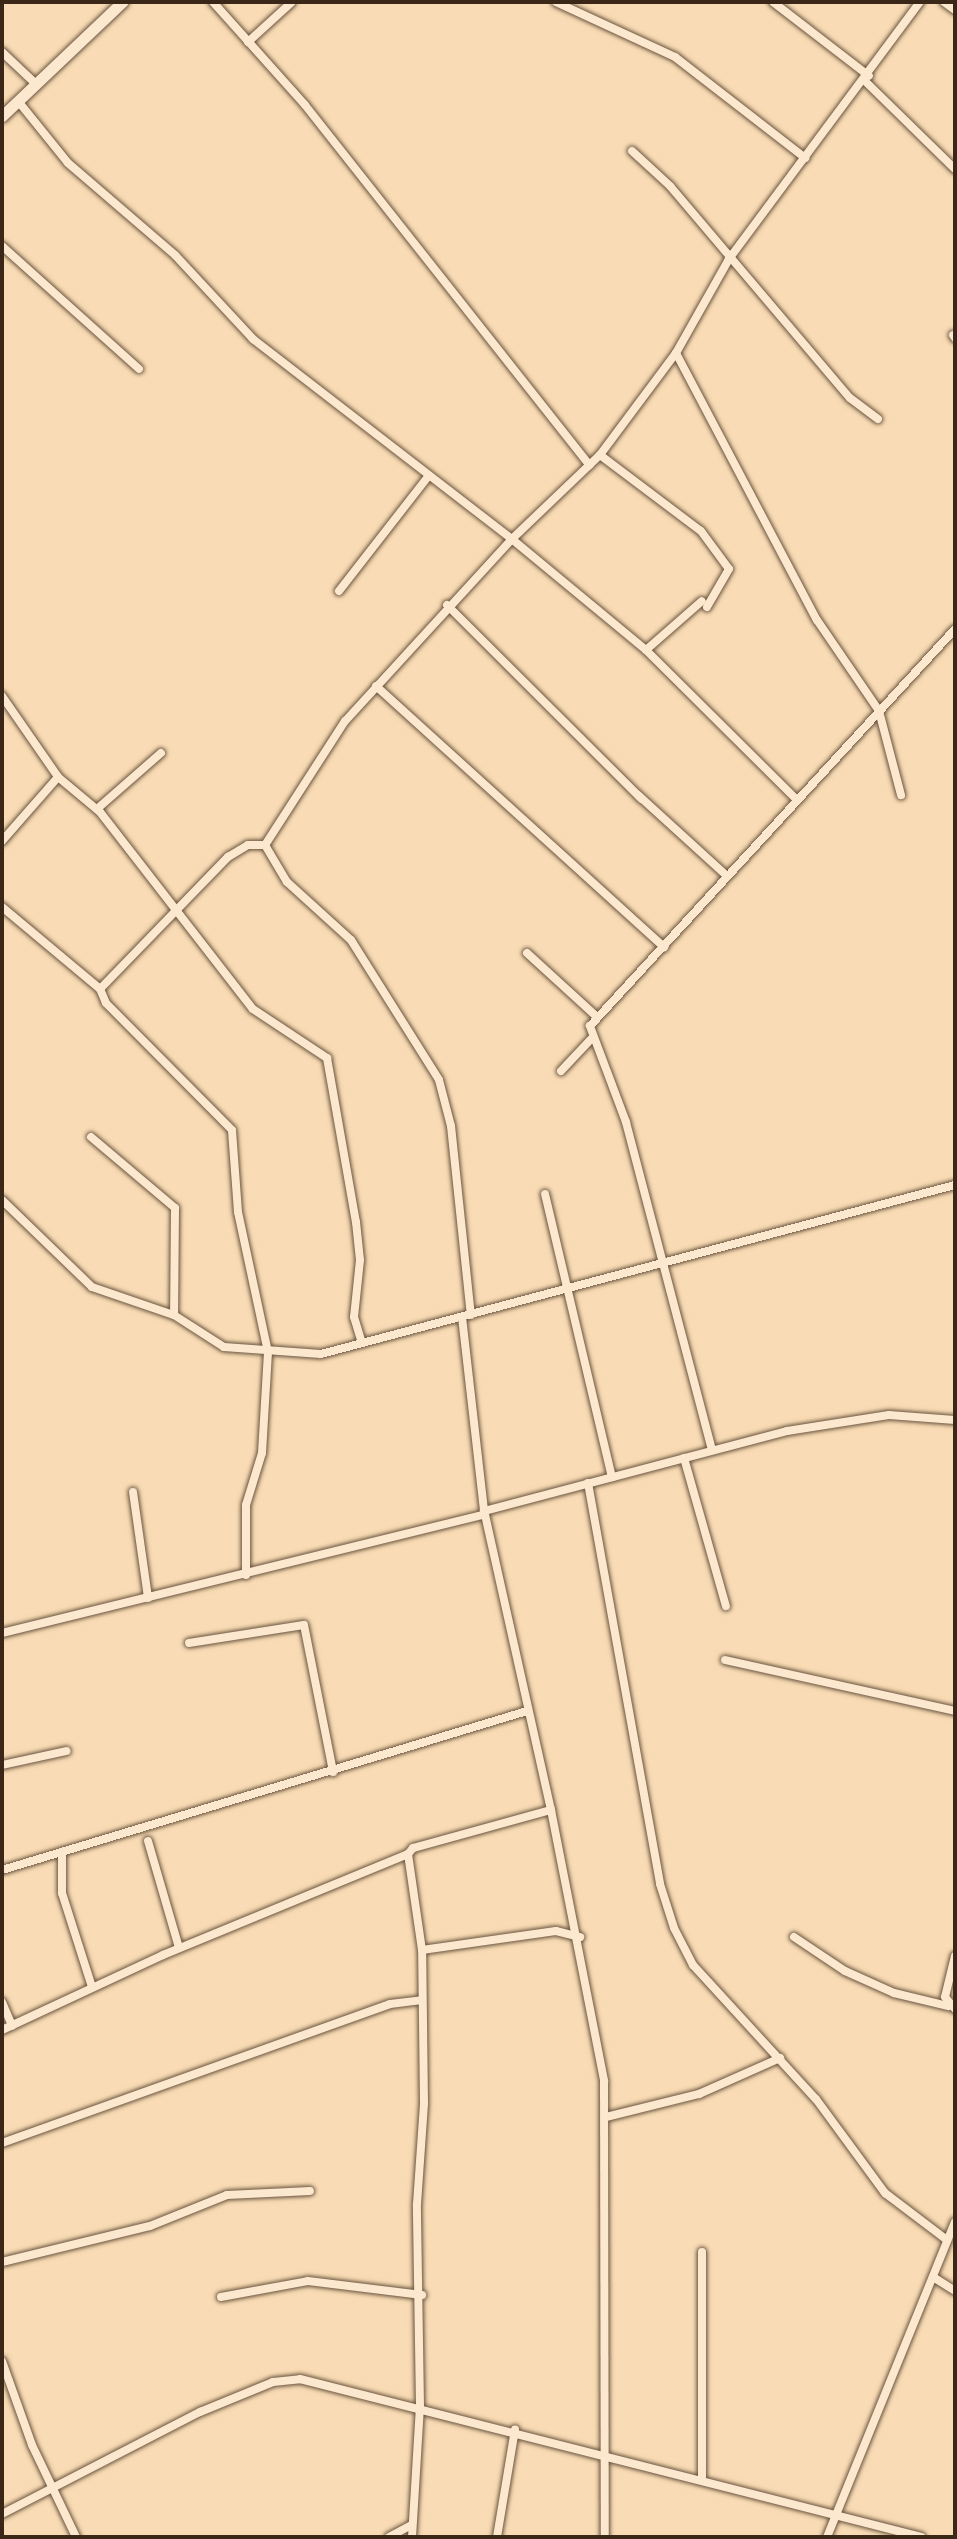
<!DOCTYPE html>
<style>
body{margin:0}
#map{position:relative;width:957px;height:2539px;overflow:hidden;background:#f9dcb5;font-family:"IM FELL Great Primer",serif}
div>[style]{position:absolute}
[style*='--x']{left:calc(var(--x)*1px);top:calc(var(--y)*1px);width:calc(var(--w)*1px);rotate:calc(var(--a)*1deg)}
.roads{filter:drop-shadow(0 0 2px #6a543e) drop-shadow(0 0 2px #6a543e)}
.street>*{height:8px;margin:-4px;padding:0 4px;transform-origin:4px;border-radius:4px;background:#fbe8cf}
.secondary>*{height:11px;margin:-5.5px;padding:0 5.5px;transform-origin:5.5px;border-radius:5.5px;background:#fbe8cf}
span{translate:-50% -50%;white-space:nowrap;text-align:center;line-height:1.15;-webkit-text-stroke:6px #fbe8cf;paint-order:stroke}
.frame{position:absolute;inset:0;border:4px solid #3a2717;pointer-events:none}
</style>
<div id="map">
<div class="roads">
<div class="street">
<div style="--x:213;--y:2;--w:138;--a:48.2"></div>
<div style="--x:305;--y:105;--w:459;--a:51.7"></div>
<div style="--x:556;--y:2;--w:131;--a:24.8"></div>
<div style="--x:675;--y:57;--w:165;--a:37.8"></div>
<div style="--x:773;--y:2;--w:121;--a:37.6"></div>
<div style="--x:944;--y:2;--w:14;--a:36"></div>
<div style="--x:248;--y:42;--w:59;--a:-42.3"></div>
<div style="--x:2;--y:52;--w:47;--a:43.3"></div>
<div style="--x:865;--y:81;--w:126;--a:44.4"></div>
<div style="--x:18;--y:101;--w:80;--a:51.1"></div>
<div style="--x:68;--y:163;--w:141;--a:40.7"></div>
<div style="--x:175;--y:255;--w:115;--a:47.1"></div>
<div style="--x:253;--y:339;--w:327;--a:37.7"></div>
<div style="--x:512;--y:539;--w:247;--a:132.5"></div>
<div style="--x:345;--y:721;--w:148;--a:122.8"></div>
<div style="--x:632;--y:151;--w:52;--a:42.6"></div>
<div style="--x:670;--y:186;--w:278;--a:49.7"></div>
<div style="--x:850;--y:398;--w:35;--a:37"></div>
<div style="--x:2;--y:246;--w:184;--a:41.9"></div>
<div style="--x:953;--y:335;--w:4;--a:56"></div>
<div style="--x:676;--y:353;--w:302;--a:62.2"></div>
<div style="--x:817;--y:620;--w:110;--a:55.7"></div>
<div style="--x:879;--y:711;--w:87;--a:75.3"></div>
<div style="--x:600;--y:455;--w:126;--a:37"></div>
<div style="--x:701;--y:531;--w:47;--a:53.6"></div>
<div style="--x:729;--y:569;--w:44;--a:120.1"></div>
<div style="--x:339;--y:591;--w:143;--a:-52.1"></div>
<div style="--x:447;--y:605;--w:275;--a:44.9"></div>
<div style="--x:646;--y:650;--w:74;--a:-41.2"></div>
<div style="--x:376;--y:686;--w:389;--a:42.2"></div>
<div style="--x:2;--y:696;--w:98;--a:55.3"></div>
<div style="--x:58;--y:777;--w:55;--a:39.8"></div>
<div style="--x:100;--y:812;--w:249;--a:52.2"></div>
<div style="--x:253;--y:1009;--w:89;--a:33.5"></div>
<div style="--x:327;--y:1058;--w:167;--a:80"></div>
<div style="--x:356;--y:1222;--w:38;--a:84"></div>
<div style="--x:360;--y:1260;--w:57;--a:96"></div>
<div style="--x:354;--y:1317;--w:27;--a:73"></div>
<div style="--x:638;--y:795;--w:119;--a:42.3"></div>
<div style="--x:795;--y:798;--w:210;--a:-135.2"></div>
<div style="--x:646;--y:650;--w:174;--a:-140.4"></div>
<div style="--x:512;--y:539;--w:122;--a:-43.7"></div>
<div style="--x:600;--y:455;--w:127;--a:-53.3"></div>
<div style="--x:676;--y:353;--w:108;--a:-60.6"></div>
<div style="--x:729;--y:259;--w:320;--a:-53.4"></div>
<div style="--x:97;--y:809;--w:85;--a:-41.2"></div>
<div style="--x:2;--y:841;--w:85;--a:-48.8"></div>
<div style="--x:2;--y:907;--w:128;--a:39.9"></div>
<div style="--x:527;--y:953;--w:93;--a:42.4"></div>
<div style="--x:561;--y:1071;--w:44;--a:-46.8"></div>
<div style="--x:91;--y:1137;--w:110;--a:40.2"></div>
<div style="--x:175;--y:1208;--w:107;--a:90.5"></div>
<div style="--x:545;--y:1194;--w:291;--a:76.7"></div>
<div style="--x:2;--y:1200;--w:125;--a:44"></div>
<div style="--x:92;--y:1287;--w:87;--a:18.9"></div>
<div style="--x:174;--y:1315;--w:59;--a:32.6"></div>
<div style="--x:224;--y:1347;--w:97;--a:4.1"></div>
<div style="--x:321;--y:1354;--w:656;--a:-14.93"></div>
<div style="--x:462;--y:1317;--w:195;--a:83.5"></div>
<div style="--x:712;--y:1450;--w:339;--a:-104.7"></div>
<div style="--x:626;--y:1122;--w:103;--a:-110.6"></div>
<div style="--x:590;--y:1026;--w:539;--a:-47.4"></div>
<div style="--x:684;--y:1458;--w:154;--a:74.2"></div>
<div style="--x:588;--y:1483;--w:407;--a:79.8"></div>
<div style="--x:660;--y:1884;--w:46;--a:72.3"></div>
<div style="--x:674;--y:1928;--w:42;--a:62.8"></div>
<div style="--x:693;--y:1965;--w:182;--a:47.5"></div>
<div style="--x:816;--y:2099;--w:117;--a:53.7"></div>
<div style="--x:885;--y:2193;--w:78;--a:37.2"></div>
<div style="--x:133;--y:1492;--w:107;--a:81.9"></div>
<div style="--x:246;--y:1575;--w:70;--a:-90"></div>
<div style="--x:246;--y:1505;--w:54;--a:-72.9"></div>
<div style="--x:262;--y:1453;--w:101;--a:-86.6"></div>
<div style="--x:268;--y:1352;--w:143;--a:-102.1"></div>
<div style="--x:238;--y:1212;--w:82;--a:-94.2"></div>
<div style="--x:232;--y:1130;--w:179;--a:-134.8"></div>
<div style="--x:106;--y:1003;--w:15;--a:-113"></div>
<div style="--x:100;--y:989;--w:184;--a:-45.9"></div>
<div style="--x:228;--y:857;--w:23;--a:-31"></div>
<div style="--x:248;--y:845;--w:17;--a:0"></div>
<div style="--x:265;--y:845;--w:43;--a:59.3"></div>
<div style="--x:287;--y:882;--w:86;--a:42.2"></div>
<div style="--x:351;--y:940;--w:165;--a:57.8"></div>
<div style="--x:439;--y:1080;--w:48;--a:75.4"></div>
<div style="--x:451;--y:1126;--w:190;--a:84"></div>
<div style="--x:2;--y:1633;--w:494;--a:-13.8"></div>
<div style="--x:189;--y:1643;--w:116;--a:-8.9"></div>
<div style="--x:304;--y:1625;--w:150;--a:78.8"></div>
<div style="--x:725;--y:1660;--w:236;--a:12.5"></div>
<div style="--x:2;--y:1765;--w:66;--a:-12.2"></div>
<div style="--x:551;--y:1810;--w:276;--a:78.9"></div>
<div style="--x:604;--y:2081;--w:456;--a:89.9"></div>
<div style="--x:148;--y:1841;--w:111;--a:73.8"></div>
<div style="--x:62;--y:1856;--w:37;--a:90"></div>
<div style="--x:62;--y:1893;--w:99;--a:72.3"></div>
<div style="--x:2;--y:1870;--w:549;--a:-16.85"></div>
<div style="--x:794;--y:1937;--w:61;--a:33.7"></div>
<div style="--x:845;--y:1971;--w:54;--a:24.2"></div>
<div style="--x:894;--y:1993;--w:56;--a:13.5"></div>
<div style="--x:422;--y:1950;--w:135;--a:-8.1"></div>
<div style="--x:556;--y:1931;--w:25;--a:14"></div>
<div style="--x:955;--y:1956;--w:42;--a:103.7"></div>
<div style="--x:945;--y:1997;--w:16;--a:50"></div>
<div style="--x:2;--y:2002;--w:26;--a:67"></div>
<div style="--x:2;--y:2030;--w:178;--a:-25"></div>
<div style="--x:163;--y:1955;--w:265;--a:-22.4"></div>
<div style="--x:606;--y:2117;--w:96;--a:-13.9"></div>
<div style="--x:699;--y:2094;--w:89;--a:-24"></div>
<div style="--x:2;--y:2143;--w:412;--a:-19.7"></div>
<div style="--x:390;--y:2004;--w:32;--a:-7"></div>
<div style="--x:2;--y:2262;--w:152;--a:-13.7"></div>
<div style="--x:150;--y:2226;--w:83;--a:-21.9"></div>
<div style="--x:227;--y:2195;--w:83;--a:-2.8"></div>
<div style="--x:933;--y:2277;--w:26;--a:32"></div>
<div style="--x:221;--y:2297;--w:88;--a:-10.4"></div>
<div style="--x:308;--y:2281;--w:115;--a:7"></div>
<div style="--x:2;--y:2361;--w:89;--a:70.3"></div>
<div style="--x:32;--y:2445;--w:102;--a:64.4"></div>
<div style="--x:702;--y:2477;--w:225;--a:-90"></div>
<div style="--x:2;--y:2514;--w:223;--a:-27.3"></div>
<div style="--x:200;--y:2412;--w:79;--a:-22.3"></div>
<div style="--x:273;--y:2382;--w:27;--a:-6"></div>
<div style="--x:300;--y:2379;--w:641;--a:14.27"></div>
<div style="--x:389;--y:2537;--w:26;--a:-28"></div>
<div style="--x:412;--y:2537;--w:131;--a:-86.5"></div>
<div style="--x:420;--y:2406;--w:202;--a:-90.9"></div>
<div style="--x:417;--y:2204;--w:101;--a:-86"></div>
<div style="--x:424;--y:2103;--w:153;--a:-90.7"></div>
<div style="--x:422;--y:1950;--w:97;--a:-98.3"></div>
<div style="--x:408;--y:1854;--w:8;--a:-50"></div>
<div style="--x:413;--y:1848;--w:143;--a:-15.4"></div>
<div style="--x:551;--y:1810;--w:306;--a:-102.6"></div>
<div style="--x:484;--y:1511;--w:313;--a:-14.8"></div>
<div style="--x:787;--y:1431;--w:103;--a:-8.9"></div>
<div style="--x:889;--y:1415;--w:66;--a:4.3"></div>
<div style="--x:497;--y:2537;--w:109;--a:-80.5"></div>
<div style="--x:827;--y:2537;--w:340;--a:-67.9"></div>
</div>
<div class="secondary">
<div style="--x:2;--y:116;--w:166;--a:-43.5"></div>
</div>
</div>
<div class="frame"></div>
</div>
